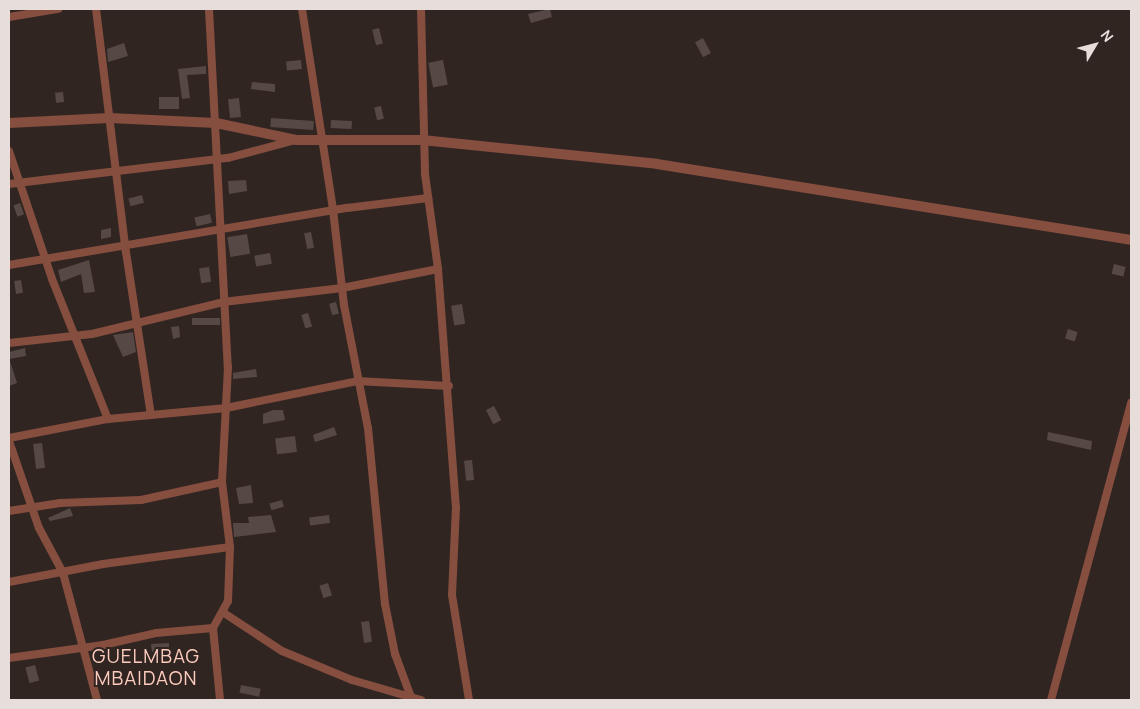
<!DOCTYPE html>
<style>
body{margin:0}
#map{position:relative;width:1140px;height:709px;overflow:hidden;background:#312522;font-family:Manrope,sans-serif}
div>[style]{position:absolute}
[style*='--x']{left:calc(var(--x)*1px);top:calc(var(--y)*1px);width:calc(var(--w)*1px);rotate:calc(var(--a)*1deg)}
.building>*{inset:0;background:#564945;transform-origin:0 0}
.minor>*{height:8px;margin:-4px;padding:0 4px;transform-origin:4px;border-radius:4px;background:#854e3f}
.tertiary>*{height:10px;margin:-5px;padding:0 5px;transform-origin:5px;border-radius:5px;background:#854e3f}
span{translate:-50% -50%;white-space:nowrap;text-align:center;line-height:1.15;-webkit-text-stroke:4px #312522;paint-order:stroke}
.quarter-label{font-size:19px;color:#feccbe;letter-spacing:1px}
.frame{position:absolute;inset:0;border:10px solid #e7dedc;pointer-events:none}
.north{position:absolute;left:1070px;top:20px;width:50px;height:50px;-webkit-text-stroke:4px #312522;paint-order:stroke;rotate:53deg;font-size:14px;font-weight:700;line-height:20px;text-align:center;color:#e7dedc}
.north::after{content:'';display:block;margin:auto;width:18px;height:22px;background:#e7dedc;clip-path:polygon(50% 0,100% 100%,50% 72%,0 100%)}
</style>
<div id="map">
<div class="building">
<div style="clip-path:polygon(550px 9px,552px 17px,531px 23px,528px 14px)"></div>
<div style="left:379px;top:28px;width:16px;height:7px;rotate:76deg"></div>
<div style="left:703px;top:38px;width:17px;height:9px;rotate:62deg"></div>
<div style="clip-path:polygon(124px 43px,128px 56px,108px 62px,107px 49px)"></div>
<div style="left:301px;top:60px;width:9px;height:15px;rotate:84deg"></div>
<div style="left:443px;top:60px;width:25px;height:15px;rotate:79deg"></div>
<div style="clip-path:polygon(206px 66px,206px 74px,187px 75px,190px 98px,182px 99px,178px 69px)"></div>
<div style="clip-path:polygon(252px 82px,275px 84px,275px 92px,251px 89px)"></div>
<div style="left:63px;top:92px;width:10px;height:8px;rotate:84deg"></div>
<div style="left:159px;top:97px;width:20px;height:12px"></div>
<div style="left:239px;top:98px;width:19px;height:11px;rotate:84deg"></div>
<div style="left:381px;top:106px;width:13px;height:7px;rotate:77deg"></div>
<div style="left:271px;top:118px;width:43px;height:9px;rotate:4deg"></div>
<div style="left:331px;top:120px;width:21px;height:8px;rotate:3deg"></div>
<div style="clip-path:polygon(246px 180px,247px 191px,229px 194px,228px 181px)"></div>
<div style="left:142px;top:195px;width:8px;height:14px;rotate:76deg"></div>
<div style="left:20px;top:203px;width:12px;height:7px;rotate:70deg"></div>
<div style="left:210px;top:214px;width:9px;height:16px;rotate:77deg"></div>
<div style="clip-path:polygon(111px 228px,111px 237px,101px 239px,101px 230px)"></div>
<div style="left:311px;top:232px;width:16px;height:7px;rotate:79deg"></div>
<div style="left:247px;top:234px;width:20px;height:20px;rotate:81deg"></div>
<div style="left:270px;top:253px;width:11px;height:16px;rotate:80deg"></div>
<div style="clip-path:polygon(89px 260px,95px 292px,84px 293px,81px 274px,61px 282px,58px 270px)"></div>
<div style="left:1114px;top:264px;width:12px;height:10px;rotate:14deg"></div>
<div style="left:209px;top:267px;width:15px;height:10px;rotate:82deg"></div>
<div style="left:21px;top:280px;width:13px;height:7px;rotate:81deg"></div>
<div style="left:336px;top:302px;width:12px;height:7px;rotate:76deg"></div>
<div style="left:462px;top:304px;width:20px;height:11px;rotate:81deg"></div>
<div style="left:308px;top:313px;width:14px;height:7px;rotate:73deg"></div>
<div style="left:220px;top:318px;width:7px;height:28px;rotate:90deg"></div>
<div style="clip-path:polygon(179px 326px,180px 337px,173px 339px,171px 327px)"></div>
<div style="left:1068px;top:329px;width:10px;height:10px;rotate:17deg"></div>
<div style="clip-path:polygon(133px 332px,136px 352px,123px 357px,113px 335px)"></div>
<div style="clip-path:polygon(25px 348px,26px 356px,9px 359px,9px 352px)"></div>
<div style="clip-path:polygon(10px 361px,17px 383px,9px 386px,9px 362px)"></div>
<div style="clip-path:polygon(256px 369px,257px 377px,233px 379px,233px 373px)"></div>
<div style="left:494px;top:406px;width:16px;height:9px;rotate:63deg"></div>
<div style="clip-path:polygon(273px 410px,283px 410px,285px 420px,263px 424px,263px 414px)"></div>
<div style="clip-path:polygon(334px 427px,337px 435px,315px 442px,313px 435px)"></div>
<div style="clip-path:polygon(1048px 432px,1092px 441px,1091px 450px,1047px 440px)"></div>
<div style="left:295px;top:436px;width:16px;height:20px;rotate:83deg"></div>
<div style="left:42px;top:443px;width:25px;height:9px;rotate:83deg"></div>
<div style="left:472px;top:460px;width:20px;height:8px;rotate:84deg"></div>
<div style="clip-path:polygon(251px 485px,253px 503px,239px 504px,236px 488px)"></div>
<div style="left:282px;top:500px;width:7px;height:13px;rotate:74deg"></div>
<div style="clip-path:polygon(70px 508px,73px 516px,50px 521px,48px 518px)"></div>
<div style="clip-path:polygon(271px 515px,276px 532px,234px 537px,233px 523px,249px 523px,248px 517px)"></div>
<div style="left:329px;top:515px;width:8px;height:20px;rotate:83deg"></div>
<div style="left:328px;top:583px;width:13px;height:9px;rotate:72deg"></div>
<div style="left:369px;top:621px;width:21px;height:8px;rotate:82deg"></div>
<div style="clip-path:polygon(169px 643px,169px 650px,152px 652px,151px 644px)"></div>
<div style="left:35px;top:665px;width:16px;height:10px;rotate:75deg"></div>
<div style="left:241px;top:685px;width:20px;height:8px;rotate:11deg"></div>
</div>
<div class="minor">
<div style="--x:96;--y:9;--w:245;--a:83"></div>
<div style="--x:126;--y:252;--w:165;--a:81.3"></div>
<div style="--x:209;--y:9;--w:359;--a:87"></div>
<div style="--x:228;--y:367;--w:115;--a:93"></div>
<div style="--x:222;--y:482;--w:65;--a:83"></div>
<div style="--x:230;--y:547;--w:54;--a:92.1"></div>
<div style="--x:228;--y:601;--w:31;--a:119"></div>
<div style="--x:213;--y:628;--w:72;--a:84.4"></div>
<div style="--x:302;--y:9;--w:203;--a:81.2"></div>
<div style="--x:333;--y:210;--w:96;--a:83.4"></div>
<div style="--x:344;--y:305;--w:125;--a:79"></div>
<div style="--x:368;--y:428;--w:177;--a:84.5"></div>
<div style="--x:385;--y:604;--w:51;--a:78.7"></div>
<div style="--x:395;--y:654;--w:49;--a:69.7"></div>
<div style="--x:421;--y:9;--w:165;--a:88.6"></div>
<div style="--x:425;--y:174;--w:96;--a:82.2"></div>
<div style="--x:438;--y:269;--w:239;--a:85.7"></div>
<div style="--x:456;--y:507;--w:88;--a:92.6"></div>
<div style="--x:452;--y:595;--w:106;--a:80.8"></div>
<div style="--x:9;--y:17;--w:50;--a:-9.3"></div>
<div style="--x:9;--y:151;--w:135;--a:71.4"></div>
<div style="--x:52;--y:279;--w:151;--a:68.2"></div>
<div style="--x:9;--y:184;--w:221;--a:-6.8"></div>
<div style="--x:228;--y:158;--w:69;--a:-15"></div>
<div style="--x:9;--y:265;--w:343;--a:-9.6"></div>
<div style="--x:347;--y:208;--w:82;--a:-7"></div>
<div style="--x:9;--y:343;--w:83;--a:-6.2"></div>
<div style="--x:92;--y:334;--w:135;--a:-13.7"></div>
<div style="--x:223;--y:302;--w:120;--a:-6.7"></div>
<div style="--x:342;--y:288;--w:98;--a:-11.2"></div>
<div style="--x:9;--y:438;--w:101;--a:-10.9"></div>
<div style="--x:108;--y:419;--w:119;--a:-5.3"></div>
<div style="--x:226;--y:408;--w:134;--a:-11.6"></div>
<div style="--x:357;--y:381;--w:92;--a:3.1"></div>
<div style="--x:9;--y:441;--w:92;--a:71"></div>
<div style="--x:39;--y:528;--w:51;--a:61.9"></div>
<div style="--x:63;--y:573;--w:131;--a:75"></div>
<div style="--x:9;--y:511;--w:52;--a:-8.9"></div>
<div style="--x:60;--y:503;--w:81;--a:-2.1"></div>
<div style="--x:141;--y:500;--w:83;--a:-12.5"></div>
<div style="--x:9;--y:582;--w:96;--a:-10.8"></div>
<div style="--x:103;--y:564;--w:128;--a:-7.6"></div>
<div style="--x:224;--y:613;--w:69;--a:33.2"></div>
<div style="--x:282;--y:651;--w:76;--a:22.5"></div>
<div style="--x:352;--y:680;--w:72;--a:16.2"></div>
<div style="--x:9;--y:658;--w:95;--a:-7.9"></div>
<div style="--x:103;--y:645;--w:54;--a:-12.8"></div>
<div style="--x:156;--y:633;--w:57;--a:-5"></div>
<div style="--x:1051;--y:700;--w:308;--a:-74.9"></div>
</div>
<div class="tertiary">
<div style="--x:9;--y:123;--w:100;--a:-2.9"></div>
<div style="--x:109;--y:118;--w:107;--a:2.7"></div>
<div style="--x:216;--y:123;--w:83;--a:11.9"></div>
<div style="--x:297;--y:140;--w:125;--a:0"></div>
<div style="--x:422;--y:140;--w:236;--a:5.8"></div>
<div style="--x:657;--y:164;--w:480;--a:9.1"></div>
</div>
<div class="quarter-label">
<span style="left:146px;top:668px">GUELMBAG<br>MBAIDAON</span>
</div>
<div class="frame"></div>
<div class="north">N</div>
</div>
